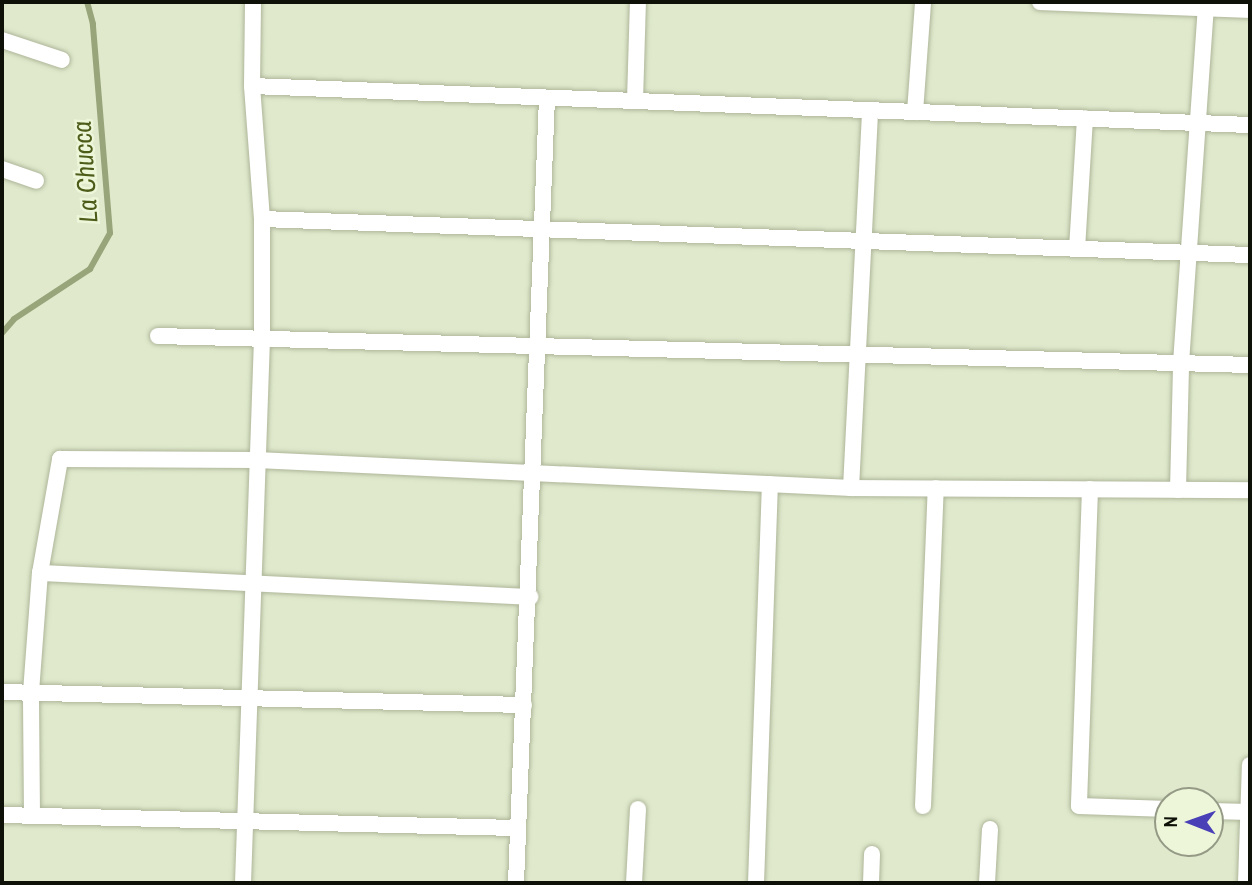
<!DOCTYPE html>
<style>
body{margin:0}
#map{position:relative;width:1252px;height:885px;overflow:hidden;background:#e0e9cc;font-family:"Archivo Narrow",sans-serif}
div>[style]{position:absolute}
[style*='--x']{left:calc(var(--x)*1px);top:calc(var(--y)*1px);width:calc(var(--w)*1px);rotate:calc(var(--a)*1deg)}
.stream>*{height:6px;margin:-3px;padding:0 3px;transform-origin:3px;border-radius:3px;background:#98a57a}
.roads{filter:drop-shadow(0 0 2px #aeb69a) drop-shadow(0 0 2px #aeb69a)}
.minor>*{height:16px;margin:-8px;padding:0 8px;transform-origin:8px;border-radius:8px;background:#fff}
span{translate:-50% -50%;white-space:nowrap;text-align:center;line-height:1.15;-webkit-text-stroke:5px #edf6d9;paint-order:stroke}
.water-label{font-size:26px;color:#4d5c19;font-style:italic}
.frame{position:absolute;inset:0;border:4px solid #0e1107;pointer-events:none}
.north{position:absolute;left:1154px;top:787px;width:70px;height:70px;box-sizing:border-box;background:#edf6d9;border:2px solid #949a85;border-radius:50%;rotate:271deg;font-size:19px;font-weight:700;line-height:28px;text-align:center;color:#0e1107}
.north::after{content:'';display:block;margin:auto;width:24px;height:32px;background:#4940b7;clip-path:polygon(50% 0,100% 100%,50% 72%,0 100%)}
</style>
<div id="map">
<div class="stream">
<div style="--x:2;--y:333;--w:18;--a:-49"></div>
<div style="--x:14;--y:319;--w:91;--a:-33.3"></div>
<div style="--x:90;--y:269;--w:41;--a:-60.9"></div>
<div style="--x:110;--y:233;--w:210;--a:-94.7"></div>
<div style="--x:93;--y:24;--w:23;--a:-105"></div>
</div>
<div class="roads">
<div class="minor">
<div style="--x:1040;--y:2;--w:210;--a:2.2"></div>
<div style="--x:2;--y:40;--w:63;--a:18.4"></div>
<div style="--x:252;--y:86;--w:999;--a:2.24"></div>
<div style="--x:635;--y:101;--w:99;--a:-88.3"></div>
<div style="--x:915;--y:112;--w:110;--a:-85.8"></div>
<div style="--x:2;--y:169;--w:36;--a:19"></div>
<div style="--x:262;--y:219;--w:989;--a:2.09"></div>
<div style="--x:1077;--y:249;--w:131;--a:-86.5"></div>
<div style="--x:158;--y:336;--w:1092;--a:1.52"></div>
<div style="--x:851;--y:488;--w:378;--a:-87.1"></div>
<div style="--x:1090;--y:489;--w:317;--a:92"></div>
<div style="--x:1079;--y:806;--w:89;--a:1.9"></div>
<div style="--x:1178;--y:490;--w:127;--a:-88.6"></div>
<div style="--x:1181;--y:363;--w:362;--a:-86"></div>
<div style="--x:40;--y:573;--w:491;--a:2.8"></div>
<div style="--x:2;--y:692;--w:522;--a:1.43"></div>
<div style="--x:923;--y:806;--w:318;--a:-87.7"></div>
<div style="--x:1210;--y:811;--w:40;--a:1.4"></div>
<div style="--x:2;--y:815;--w:514;--a:1.45"></div>
<div style="--x:32;--y:815;--w:123;--a:-90.5"></div>
<div style="--x:31;--y:692;--w:119;--a:-85.7"></div>
<div style="--x:40;--y:573;--w:116;--a:-80"></div>
<div style="--x:60;--y:459;--w:197;--a:0.3"></div>
<div style="--x:257;--y:460;--w:595;--a:2.7"></div>
<div style="--x:851;--y:488;--w:399;--a:0.3"></div>
<div style="--x:243;--y:883;--w:544;--a:-88"></div>
<div style="--x:262;--y:339;--w:120;--a:-90"></div>
<div style="--x:262;--y:219;--w:133;--a:-94.3"></div>
<div style="--x:252;--y:86;--w:84;--a:-89.3"></div>
<div style="--x:516;--y:883;--w:786;--a:-87.74"></div>
<div style="--x:634;--y:883;--w:74;--a:-86.9"></div>
<div style="--x:756;--y:883;--w:399;--a:-88"></div>
<div style="--x:871;--y:883;--w:29;--a:-88"></div>
<div style="--x:987;--y:883;--w:54;--a:-86.8"></div>
<div style="--x:1246;--y:883;--w:118;--a:-88.1"></div>
</div>
</div>
<div class="water-label">
<span style="left:85px;top:172px;rotate:-94deg">La Chucca</span>
</div>
<div class="frame"></div>
<div class="north">N</div>
</div>
